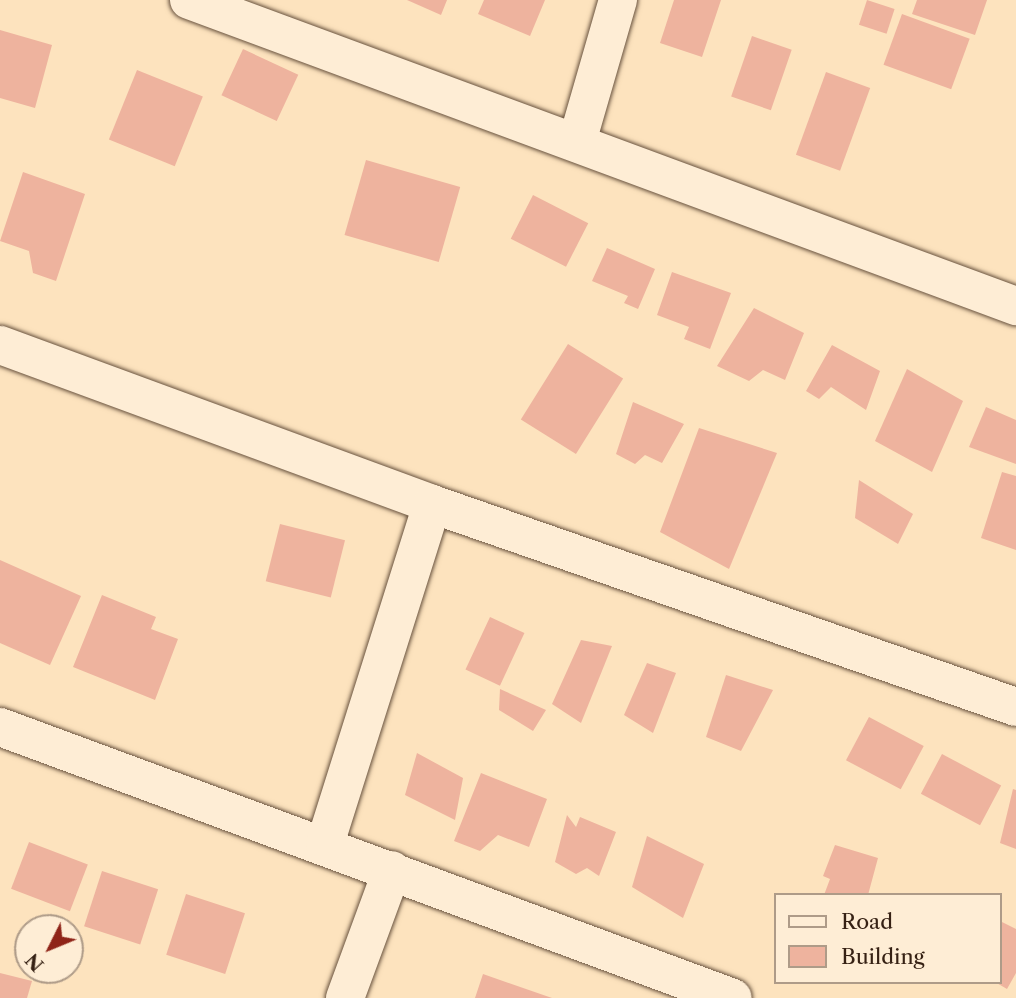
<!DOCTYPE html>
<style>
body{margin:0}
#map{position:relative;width:1016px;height:998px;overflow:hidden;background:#fde3be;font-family:"Libre Caslon Text",serif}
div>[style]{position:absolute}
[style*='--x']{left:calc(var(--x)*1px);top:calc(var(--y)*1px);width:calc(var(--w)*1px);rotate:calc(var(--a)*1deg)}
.building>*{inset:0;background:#eeb39e;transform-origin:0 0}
.roads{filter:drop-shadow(0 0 2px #68523e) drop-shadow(0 0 2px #68523e)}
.minor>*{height:38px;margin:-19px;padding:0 19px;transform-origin:19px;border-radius:19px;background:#feedd5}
span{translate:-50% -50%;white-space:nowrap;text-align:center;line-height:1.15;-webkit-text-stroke:7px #feedd5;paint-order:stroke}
.legend{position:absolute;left:774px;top:893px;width:228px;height:91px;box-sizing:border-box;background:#feedd5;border:2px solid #ae9b88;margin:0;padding:9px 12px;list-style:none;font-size:21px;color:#362114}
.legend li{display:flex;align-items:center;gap:14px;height:35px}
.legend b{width:35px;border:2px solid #ae9b88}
.north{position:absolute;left:14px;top:914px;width:70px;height:70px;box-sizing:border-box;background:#feedd5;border:2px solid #ae9b88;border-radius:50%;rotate:227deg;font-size:19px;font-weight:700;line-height:28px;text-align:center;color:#362114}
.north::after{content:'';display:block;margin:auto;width:24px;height:32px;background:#8f2418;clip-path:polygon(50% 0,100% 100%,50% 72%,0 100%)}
</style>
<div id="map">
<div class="building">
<div style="clip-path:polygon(407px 0,447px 0,441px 15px)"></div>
<div style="clip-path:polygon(484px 0,545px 0,530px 36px,478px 14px)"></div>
<div style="clip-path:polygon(674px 0,721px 0,702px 57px,660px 43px)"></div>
<div style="left:867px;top:0;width:29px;height:26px;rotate:18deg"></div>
<div style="clip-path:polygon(917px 0,987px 0,975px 35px,912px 14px)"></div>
<div style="left:902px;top:14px;width:72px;height:54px;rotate:20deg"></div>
<div style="clip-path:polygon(0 30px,52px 45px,35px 108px,0 98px)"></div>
<div style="left:752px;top:36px;width:42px;height:64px;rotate:19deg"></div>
<div style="left:243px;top:49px;width:61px;height:51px;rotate:25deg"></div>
<div style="left:137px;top:70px;width:71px;height:75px;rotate:22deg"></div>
<div style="left:826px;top:72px;width:47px;height:88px;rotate:20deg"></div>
<div style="left:366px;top:160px;width:98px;height:78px;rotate:16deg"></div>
<div style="clip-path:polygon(23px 172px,85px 194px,56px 281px,33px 273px,29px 251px,0 241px)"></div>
<div style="left:533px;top:195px;width:62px;height:49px;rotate:27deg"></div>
<div style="clip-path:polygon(607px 248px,655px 269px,638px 309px,624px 303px,628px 296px,592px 281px)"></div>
<div style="clip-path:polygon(672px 272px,731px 293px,710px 349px,684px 339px,689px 327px,657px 315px)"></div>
<div style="clip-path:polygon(754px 308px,804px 333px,785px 380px,763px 370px,749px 381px,717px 366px)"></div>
<div style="left:568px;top:344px;width:65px;height:89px;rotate:32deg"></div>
<div style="clip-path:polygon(832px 345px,880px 371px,866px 410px,831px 387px,819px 399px,806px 391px)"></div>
<div style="clip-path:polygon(907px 369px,963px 401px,932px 472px,875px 441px)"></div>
<div style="clip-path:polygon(633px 402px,684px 424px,662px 463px,645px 455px,635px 464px,616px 454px)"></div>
<div style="clip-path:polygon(986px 407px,1016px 420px,1016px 464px,969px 447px)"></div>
<div style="clip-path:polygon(699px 428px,777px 453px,729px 569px,660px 532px)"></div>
<div style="clip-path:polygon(1002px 472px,1016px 476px,1016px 550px,981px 538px)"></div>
<div style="clip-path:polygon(859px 480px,913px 514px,898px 544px,855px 518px)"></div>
<div style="left:280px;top:524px;width:67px;height:59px;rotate:14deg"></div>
<div style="clip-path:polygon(0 560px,81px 596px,50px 665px,0 643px)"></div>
<div style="clip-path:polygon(102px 595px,156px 617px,151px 629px,178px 639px,155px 700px,73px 667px)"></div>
<div style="left:490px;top:617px;width:38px;height:58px;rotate:25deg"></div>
<div style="clip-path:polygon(581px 640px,612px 646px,581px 723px,552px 704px)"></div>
<div style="clip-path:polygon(647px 663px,676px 673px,653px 733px,624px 715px)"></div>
<div style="clip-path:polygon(726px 675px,773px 690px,741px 751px,706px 737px)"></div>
<div style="clip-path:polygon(500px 689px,546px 710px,533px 731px,499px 710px)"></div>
<div style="left:869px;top:717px;width:62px;height:49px;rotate:28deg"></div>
<div style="clip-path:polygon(417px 753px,463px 778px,455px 820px,405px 795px)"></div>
<div style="left:942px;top:754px;width:67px;height:45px;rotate:28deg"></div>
<div style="clip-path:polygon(481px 773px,547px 799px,529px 847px,498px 835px,480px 851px,454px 841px)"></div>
<div style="clip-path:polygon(1013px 789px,1016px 790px,1016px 849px,1000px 843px)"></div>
<div style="clip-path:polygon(567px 815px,576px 827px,580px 817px,616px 832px,599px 876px,587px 868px,576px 874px,555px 862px)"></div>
<div style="clip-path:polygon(647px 836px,704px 864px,683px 918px,632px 887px)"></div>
<div style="left:29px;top:842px;width:63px;height:50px;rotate:21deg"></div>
<div style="clip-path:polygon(835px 845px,878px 858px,868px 895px,824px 895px,830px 879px,823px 876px)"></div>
<div style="left:102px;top:871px;width:59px;height:58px;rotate:18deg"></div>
<div style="left:186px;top:894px;width:62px;height:64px;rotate:18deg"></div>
<div style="clip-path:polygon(1000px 921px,1016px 929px,1016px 973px,1007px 989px,995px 982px,1000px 982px)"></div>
<div style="clip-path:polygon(0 973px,32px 981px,27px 998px,0 998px)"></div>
<div style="clip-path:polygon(483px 974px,552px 998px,475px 998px)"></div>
</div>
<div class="roads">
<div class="minor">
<div style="--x:189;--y:0;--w:882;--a:20.31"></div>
<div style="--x:577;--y:142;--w:148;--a:-73.9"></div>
<div style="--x:0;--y:345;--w:460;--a:20.2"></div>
<div style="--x:432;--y:504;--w:618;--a:19.17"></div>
<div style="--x:0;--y:727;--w:781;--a:20.29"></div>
<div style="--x:325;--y:844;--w:356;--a:-72.5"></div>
<div style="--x:345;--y:998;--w:136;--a:-69.8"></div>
</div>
</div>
<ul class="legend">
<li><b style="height:9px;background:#feedd5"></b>Road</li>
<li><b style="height:19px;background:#eeb39e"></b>Building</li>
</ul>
<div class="north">N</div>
</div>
